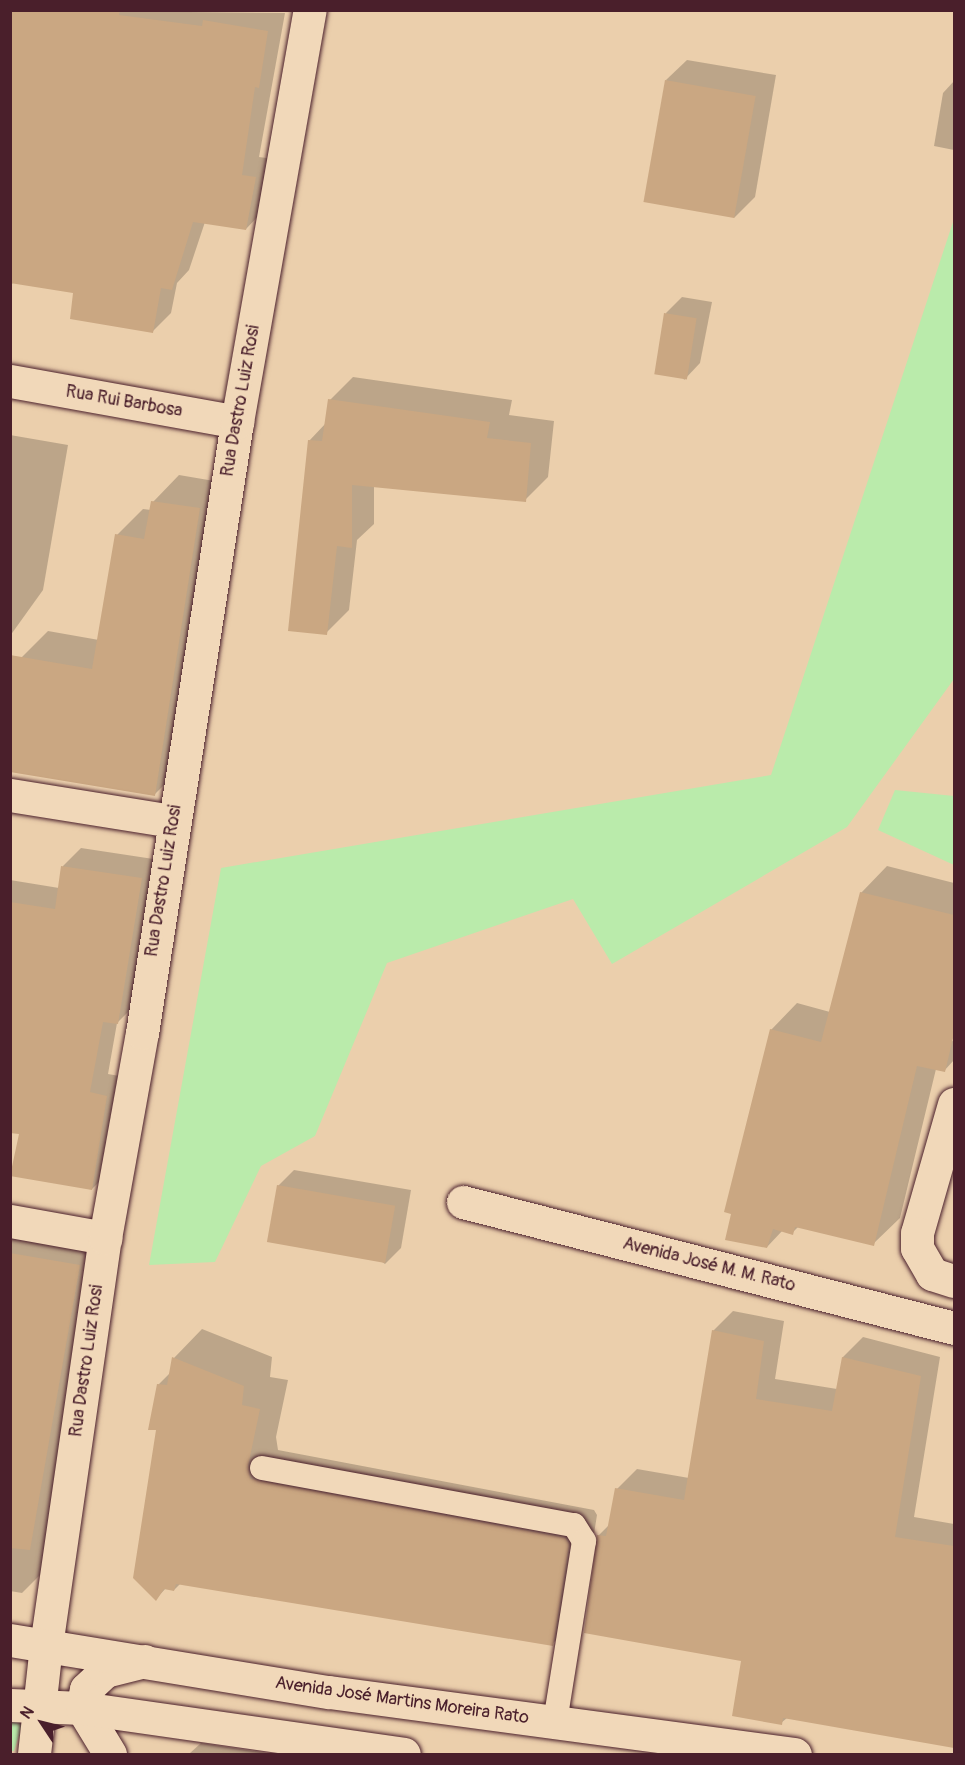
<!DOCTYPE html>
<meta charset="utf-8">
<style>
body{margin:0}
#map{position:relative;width:965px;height:1765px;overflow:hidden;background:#ebcfac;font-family:Pangolin,sans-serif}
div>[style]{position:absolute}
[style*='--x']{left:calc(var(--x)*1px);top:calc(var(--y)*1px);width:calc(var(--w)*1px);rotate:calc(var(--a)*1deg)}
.green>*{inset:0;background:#baebab}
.shadow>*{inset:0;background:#0003}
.building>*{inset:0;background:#caa782;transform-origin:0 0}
.roads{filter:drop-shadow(0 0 2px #4a1f2b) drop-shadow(0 0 2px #4a1f2b)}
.lane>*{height:24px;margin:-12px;padding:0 12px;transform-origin:12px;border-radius:12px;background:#f1d8b9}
.street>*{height:33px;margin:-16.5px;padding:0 16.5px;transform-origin:16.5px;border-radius:16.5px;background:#f1d8b9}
.secondary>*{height:33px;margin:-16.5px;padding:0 16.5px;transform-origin:16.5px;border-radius:16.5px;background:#f1d8b9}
span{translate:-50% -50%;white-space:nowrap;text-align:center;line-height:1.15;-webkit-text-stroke:4.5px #f1d8b9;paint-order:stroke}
.street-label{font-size:18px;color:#4a1f2b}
.frame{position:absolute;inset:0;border:12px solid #4a1f2b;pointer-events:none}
.north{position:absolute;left:12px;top:1693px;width:60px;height:60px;-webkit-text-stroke:4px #f1d8b9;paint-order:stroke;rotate:305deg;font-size:16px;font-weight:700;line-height:24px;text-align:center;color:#4a1f2b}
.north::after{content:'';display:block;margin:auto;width:21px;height:27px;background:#4a1f2b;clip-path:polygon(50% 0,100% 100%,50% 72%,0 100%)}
</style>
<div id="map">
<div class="green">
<div style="clip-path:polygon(954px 219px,954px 679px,847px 827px,612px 964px,573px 899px,387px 963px,315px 1136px,261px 1166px,215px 1262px,149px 1265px,221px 868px,771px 775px)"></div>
<div style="clip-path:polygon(895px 790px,954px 796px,954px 865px,878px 830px)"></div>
<div style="clip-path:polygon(10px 1720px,23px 1723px,14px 1751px,11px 1751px)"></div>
</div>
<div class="shadow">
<div style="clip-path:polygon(10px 10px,285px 13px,259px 157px,274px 159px,264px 210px,246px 229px,205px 222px,189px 270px,177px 283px,171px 313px,153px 331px,75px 292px,13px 282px,10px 289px)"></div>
<div style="clip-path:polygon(687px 60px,776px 75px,755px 197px,734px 218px,666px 80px)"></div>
<div style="clip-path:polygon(954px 81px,954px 150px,934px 146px,943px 93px)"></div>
<div style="clip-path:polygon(682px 297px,712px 302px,700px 363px,684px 380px,666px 313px)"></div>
<div style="clip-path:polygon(353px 377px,512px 400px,509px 415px,554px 421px,548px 477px,525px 500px,374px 486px,374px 524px,357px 540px,349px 610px,326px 633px,309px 441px,326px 423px,330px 400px)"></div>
<div style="clip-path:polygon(10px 435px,68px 445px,43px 590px,10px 636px)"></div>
<div style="clip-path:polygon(179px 475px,226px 483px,181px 768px,155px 794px,21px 658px,48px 631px,99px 640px,117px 535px,143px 509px,151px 510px,153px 502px)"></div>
<div style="clip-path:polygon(81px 848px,160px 860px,136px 1004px,117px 1023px,108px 1074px,125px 1077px,111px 1170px,92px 1189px,21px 1133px,10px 1131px,10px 880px,59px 888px,63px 866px)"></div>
<div style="clip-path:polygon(887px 866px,954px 883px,954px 1028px,951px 1042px,954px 1040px,954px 1060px,944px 1071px,936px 1069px,900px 1218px,873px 1244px,799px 1226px,792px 1233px,783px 1230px,767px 1247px,771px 1030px,797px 1003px,830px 1012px,861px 893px)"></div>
<div style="clip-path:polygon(294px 1170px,411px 1190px,401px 1248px,385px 1264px,278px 1186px)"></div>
<div style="clip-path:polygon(10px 1227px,102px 1242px,45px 1570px,22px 1593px,10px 1591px)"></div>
<div style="clip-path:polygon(733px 1311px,784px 1321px,775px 1379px,837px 1389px,843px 1357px,863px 1337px,940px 1357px,914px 1517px,954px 1524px,954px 1746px,787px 1718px,781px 1723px,743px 1660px,598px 1536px,610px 1524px,617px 1489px,637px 1469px,689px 1478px,713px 1331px)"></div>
<div style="clip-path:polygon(202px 1329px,272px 1357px,270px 1377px,288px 1380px,276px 1437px,278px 1450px,594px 1510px,597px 1515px,581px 1616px,552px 1644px,181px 1583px,174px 1590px,166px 1588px,156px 1599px,158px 1385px,171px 1372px,174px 1358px)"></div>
<div style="clip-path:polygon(201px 1743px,273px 1754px,189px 1754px)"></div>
</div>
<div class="building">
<div style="clip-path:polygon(10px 10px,120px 10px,119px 15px,202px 26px,203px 20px,268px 31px,259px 88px,255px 87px,242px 175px,256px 177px,246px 230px,193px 222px,172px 290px,161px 288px,153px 333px,70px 319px,73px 293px,10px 283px)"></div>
<div style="left:665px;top:80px;width:92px;height:124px;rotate:10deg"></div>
<div style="left:664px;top:313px;width:33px;height:62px;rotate:9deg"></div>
<div style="clip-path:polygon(328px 399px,490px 422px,487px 438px,531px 443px,526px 502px,352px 485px,352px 548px,337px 546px,327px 635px,288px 631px,308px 440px,322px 441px)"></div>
<div style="clip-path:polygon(151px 501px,200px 508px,155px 796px,10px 772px,10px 655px,92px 669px,115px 534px,144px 539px)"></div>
<div style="clip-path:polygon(61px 866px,142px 878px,118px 1024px,103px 1022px,90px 1092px,107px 1096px,92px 1190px,10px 1176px,19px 1134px,10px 1133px,10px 902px,55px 909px)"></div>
<div style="clip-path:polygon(860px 892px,954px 915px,954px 1034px,945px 1072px,917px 1066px,874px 1246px,795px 1227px,793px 1235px,773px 1229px,767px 1248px,725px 1240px,731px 1214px,724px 1212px,770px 1029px,821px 1042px)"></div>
<div style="left:277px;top:1185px;width:120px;height:58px;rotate:10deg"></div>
<div style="clip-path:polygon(10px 1253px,80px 1265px,30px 1550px,10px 1548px)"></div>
<div style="clip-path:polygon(712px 1330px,764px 1341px,756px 1399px,832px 1411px,842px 1357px,921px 1376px,895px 1537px,954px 1546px,954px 1748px,783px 1718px,782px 1725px,732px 1716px,741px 1661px,584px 1633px,597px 1535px,606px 1536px,615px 1488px,684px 1500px)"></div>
<div style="clip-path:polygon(172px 1357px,244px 1386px,242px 1405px,260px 1409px,248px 1466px,250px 1479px,565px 1538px,569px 1544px,553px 1646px,176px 1584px,174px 1591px,164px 1589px,156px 1601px,133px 1578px,156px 1430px,148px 1430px,157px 1384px,167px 1385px)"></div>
</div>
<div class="roads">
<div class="lane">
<div style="--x:262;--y:1468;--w:317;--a:10.4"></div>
<div style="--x:574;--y:1525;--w:19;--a:58"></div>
<div style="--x:584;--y:1541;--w:183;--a:99.1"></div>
</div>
<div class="street">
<div style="--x:10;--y:381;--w:231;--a:10.2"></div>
<div style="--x:10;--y:795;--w:165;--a:9.1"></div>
<div style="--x:954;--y:1104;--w:134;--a:106"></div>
<div style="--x:917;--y:1233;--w:15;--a:90"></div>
<div style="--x:917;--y:1248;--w:30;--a:60"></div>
<div style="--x:932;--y:1274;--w:23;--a:18"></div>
<div style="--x:463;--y:1202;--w:507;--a:14.39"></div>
<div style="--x:10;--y:1221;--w:97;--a:10.1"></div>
<div style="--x:34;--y:1754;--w:109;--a:-83.7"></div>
<div style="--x:46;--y:1646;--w:412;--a:-81.8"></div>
<div style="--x:105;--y:1238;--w:208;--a:-79.8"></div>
<div style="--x:142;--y:1033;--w:618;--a:-81.16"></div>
<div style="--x:237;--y:422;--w:418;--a:-80"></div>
<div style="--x:110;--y:1754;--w:54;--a:-121.3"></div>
<div style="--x:82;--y:1708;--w:19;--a:-78"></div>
<div style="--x:86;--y:1689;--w:26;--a:-43"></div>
<div style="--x:105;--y:1671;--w:41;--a:-14"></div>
</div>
<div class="secondary">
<div style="--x:10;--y:1640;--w:323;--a:9.3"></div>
<div style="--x:329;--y:1692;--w:470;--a:7.6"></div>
<div style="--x:10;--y:1705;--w:72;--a:2.4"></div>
<div style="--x:82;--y:1708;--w:325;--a:8.1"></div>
</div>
</div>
<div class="street-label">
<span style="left:241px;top:401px;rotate:-80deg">Rua Dastro Luiz Rosi</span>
<span style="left:124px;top:402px;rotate:10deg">Rua Rui Barbosa</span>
<span style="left:164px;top:881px;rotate:-81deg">Rua Dastro Luiz Rosi</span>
<span style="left:709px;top:1265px;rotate:14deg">Avenida José M. M. Rato</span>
<span style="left:87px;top:1361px;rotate:-82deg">Rua Dastro Luiz Rosi</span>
<span style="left:402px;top:1701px;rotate:8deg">Avenida José Martins Moreira Rato</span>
</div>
<div class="frame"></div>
<div class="north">N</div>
</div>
